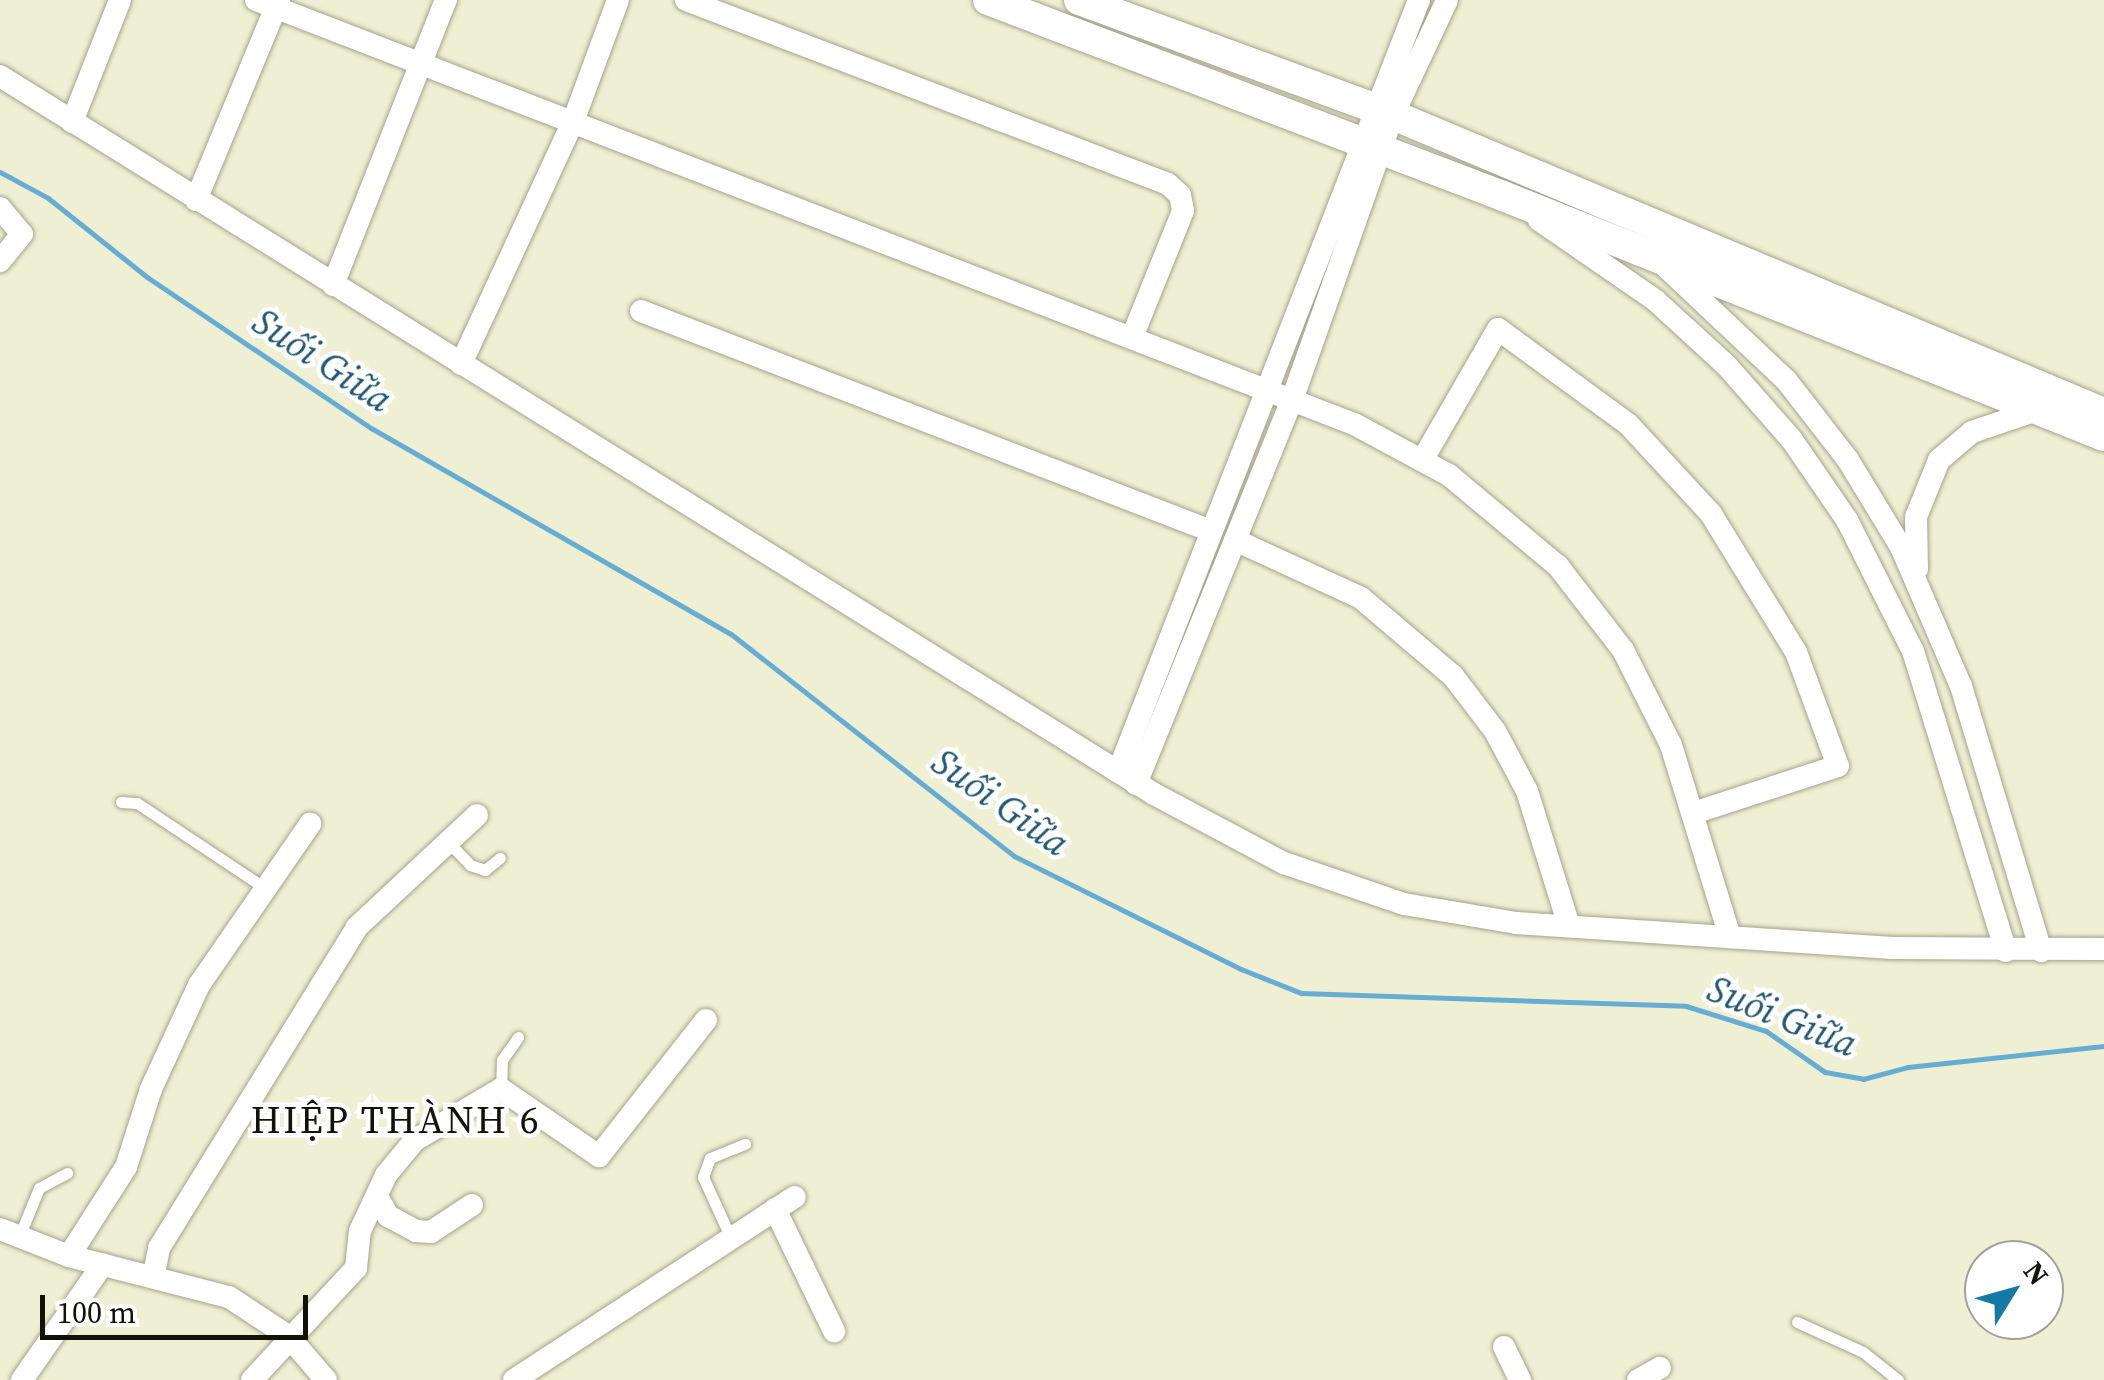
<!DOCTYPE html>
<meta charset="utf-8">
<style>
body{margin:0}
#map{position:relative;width:2104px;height:1380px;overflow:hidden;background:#efefd4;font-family:"Source Serif 4",serif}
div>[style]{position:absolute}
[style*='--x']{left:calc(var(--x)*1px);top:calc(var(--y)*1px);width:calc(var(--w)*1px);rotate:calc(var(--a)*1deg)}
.stream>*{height:5px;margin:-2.5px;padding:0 2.5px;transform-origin:2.5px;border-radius:2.5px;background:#67add3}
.roads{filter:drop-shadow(0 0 2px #a5a48b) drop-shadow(0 0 2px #a5a48b)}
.lane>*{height:11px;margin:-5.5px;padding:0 5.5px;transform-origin:5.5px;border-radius:5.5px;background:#fff}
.street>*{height:22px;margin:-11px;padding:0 11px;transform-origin:11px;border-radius:11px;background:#fff}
.secondary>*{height:30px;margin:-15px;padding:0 15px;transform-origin:15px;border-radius:15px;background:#fff}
span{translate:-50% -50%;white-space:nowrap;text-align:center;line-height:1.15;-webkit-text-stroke:9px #fff;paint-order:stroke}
.water-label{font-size:38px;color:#1f5671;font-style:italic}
.neighbourhood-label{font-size:38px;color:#131209;letter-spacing:2.5px}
.north{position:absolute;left:1964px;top:1240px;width:100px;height:100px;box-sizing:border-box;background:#fff;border:2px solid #a1a09d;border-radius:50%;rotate:53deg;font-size:28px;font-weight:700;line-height:40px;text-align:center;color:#131209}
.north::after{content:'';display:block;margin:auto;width:35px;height:45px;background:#147aa5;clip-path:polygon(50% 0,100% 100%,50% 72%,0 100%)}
.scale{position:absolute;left:40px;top:1295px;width:268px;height:45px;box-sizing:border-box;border:5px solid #131209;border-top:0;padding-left:12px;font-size:30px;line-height:35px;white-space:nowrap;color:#131209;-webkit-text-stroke:8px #fff;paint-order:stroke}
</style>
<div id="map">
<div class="stream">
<div style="--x:0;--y:172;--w:55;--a:28.4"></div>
<div style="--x:48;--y:198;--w:127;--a:38.6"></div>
<div style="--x:147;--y:277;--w:270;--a:34"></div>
<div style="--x:371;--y:428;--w:415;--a:29.8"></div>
<div style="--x:731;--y:634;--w:360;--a:38.1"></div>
<div style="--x:1014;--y:856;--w:254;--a:26.5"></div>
<div style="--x:1241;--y:969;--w:65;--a:21.8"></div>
<div style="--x:1301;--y:993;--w:385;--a:1.9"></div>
<div style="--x:1686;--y:1006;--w:84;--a:17.4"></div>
<div style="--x:1766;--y:1031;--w:72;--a:34.8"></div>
<div style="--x:1825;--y:1072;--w:39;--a:10"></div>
<div style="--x:1863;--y:1079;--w:47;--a:-14.9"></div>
<div style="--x:1908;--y:1067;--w:197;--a:-6.1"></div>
</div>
<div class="roads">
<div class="lane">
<div style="--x:121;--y:802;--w:16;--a:4"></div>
<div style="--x:137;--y:803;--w:154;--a:33.6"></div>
<div style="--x:451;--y:845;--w:28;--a:46"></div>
<div style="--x:470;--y:865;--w:16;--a:18"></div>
<div style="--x:485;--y:870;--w:19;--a:-39"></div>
<div style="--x:501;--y:1089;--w:29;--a:-88"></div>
<div style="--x:502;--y:1060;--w:28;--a:-55"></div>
<div style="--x:730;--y:1236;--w:65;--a:-114.6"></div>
<div style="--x:703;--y:1177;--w:20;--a:-70"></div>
<div style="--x:710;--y:1158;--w:38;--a:-22"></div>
<div style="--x:19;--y:1237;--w:53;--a:-67.8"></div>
<div style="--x:39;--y:1188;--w:32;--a:-28"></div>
<div style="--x:1797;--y:1322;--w:72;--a:24.4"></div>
<div style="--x:1863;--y:1352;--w:45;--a:38.7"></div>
</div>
<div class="street">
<div style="--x:256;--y:0;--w:1179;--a:21.12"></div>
<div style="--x:1356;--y:425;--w:106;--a:28.3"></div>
<div style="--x:1449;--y:475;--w:142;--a:39.9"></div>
<div style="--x:1558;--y:566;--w:106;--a:52.3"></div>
<div style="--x:1623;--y:650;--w:106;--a:63.2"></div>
<div style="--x:1671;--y:745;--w:201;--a:72.9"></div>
<div style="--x:686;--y:0;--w:516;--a:20.89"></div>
<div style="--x:1168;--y:184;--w:16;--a:43"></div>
<div style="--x:1180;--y:195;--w:16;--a:79"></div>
<div style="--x:1183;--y:211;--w:136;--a:112"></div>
<div style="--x:0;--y:76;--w:1359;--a:31.89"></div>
<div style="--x:1154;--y:794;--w:147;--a:28"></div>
<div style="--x:1284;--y:863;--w:127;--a:18.9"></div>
<div style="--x:1404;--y:904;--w:114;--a:9.6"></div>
<div style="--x:1516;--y:923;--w:377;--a:3.8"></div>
<div style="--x:1892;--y:948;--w:212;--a:0.3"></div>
<div style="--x:72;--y:122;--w:131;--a:-68.5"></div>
<div style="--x:196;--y:200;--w:217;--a:-67.5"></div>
<div style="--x:0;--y:208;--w:34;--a:50"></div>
<div style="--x:22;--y:234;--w:35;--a:129"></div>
<div style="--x:1539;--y:220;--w:141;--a:34.6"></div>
<div style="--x:1655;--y:300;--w:98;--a:42.5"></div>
<div style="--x:1727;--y:366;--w:98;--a:48.7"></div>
<div style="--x:1792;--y:440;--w:97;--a:55.5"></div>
<div style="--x:1847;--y:520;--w:147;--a:63.3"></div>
<div style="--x:1913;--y:651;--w:314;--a:72.8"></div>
<div style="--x:1666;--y:267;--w:165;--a:43.3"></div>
<div style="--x:1786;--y:380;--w:101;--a:52.2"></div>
<div style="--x:1848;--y:460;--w:102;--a:58.7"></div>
<div style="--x:1901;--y:547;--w:151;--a:66.7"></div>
<div style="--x:1961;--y:686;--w:277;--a:73.2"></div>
<div style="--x:333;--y:285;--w:307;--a:-68.4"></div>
<div style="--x:641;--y:311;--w:611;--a:21.1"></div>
<div style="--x:461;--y:364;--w:270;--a:-65.2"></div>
<div style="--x:574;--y:119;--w:127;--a:-69.7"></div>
<div style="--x:1423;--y:459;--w:150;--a:-60"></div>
<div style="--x:1498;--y:329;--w:162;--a:36.2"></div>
<div style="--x:1629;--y:425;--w:121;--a:47.3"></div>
<div style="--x:1711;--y:514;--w:162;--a:58.4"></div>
<div style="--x:1796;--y:652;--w:121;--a:69.8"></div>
<div style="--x:1838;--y:766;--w:152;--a:162"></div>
<div style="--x:1235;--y:540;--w:139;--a:24.7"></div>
<div style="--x:1361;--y:598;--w:121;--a:40.3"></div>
<div style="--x:1453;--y:676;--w:69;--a:52.6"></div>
<div style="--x:1495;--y:731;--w:68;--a:61.9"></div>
<div style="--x:1527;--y:791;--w:141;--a:72.7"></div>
<div style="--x:1917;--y:569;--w:52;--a:-91.1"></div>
<div style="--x:1916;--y:517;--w:61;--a:-68"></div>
<div style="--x:1939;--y:460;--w:43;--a:-40.3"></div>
<div style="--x:1972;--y:432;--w:69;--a:-18.7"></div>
<div style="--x:1118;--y:772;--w:829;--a:-68.7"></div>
<div style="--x:1136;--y:784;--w:414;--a:-67.9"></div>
<div style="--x:1292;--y:400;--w:302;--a:-70.5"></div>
<div style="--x:1393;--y:115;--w:127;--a:-64.8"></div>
<div style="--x:377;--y:1196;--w:23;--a:61"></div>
<div style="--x:388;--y:1216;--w:32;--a:28"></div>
<div style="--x:416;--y:1231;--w:15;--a:4"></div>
<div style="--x:431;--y:1232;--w:49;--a:-33.4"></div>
<div style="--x:775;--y:1209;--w:136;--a:64.2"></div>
<div style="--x:0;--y:1229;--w:74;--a:21.4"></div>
<div style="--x:69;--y:1256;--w:165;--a:14.4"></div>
<div style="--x:229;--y:1297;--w:71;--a:33.5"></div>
<div style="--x:288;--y:1336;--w:58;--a:49.2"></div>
<div style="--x:69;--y:1256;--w:106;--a:-57.4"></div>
<div style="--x:126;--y:1167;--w:82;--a:-72.2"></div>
<div style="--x:151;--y:1089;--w:115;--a:-65.2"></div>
<div style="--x:199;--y:985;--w:196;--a:-55.4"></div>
<div style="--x:154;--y:1274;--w:26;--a:-79"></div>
<div style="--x:159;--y:1248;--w:377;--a:-58.3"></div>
<div style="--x:357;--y:927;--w:164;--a:-43"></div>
<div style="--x:1504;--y:1347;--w:37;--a:64"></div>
<div style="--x:22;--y:1380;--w:141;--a:-55.1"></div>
<div style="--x:252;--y:1380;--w:153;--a:-47.1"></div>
<div style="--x:356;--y:1268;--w:37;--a:-84"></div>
<div style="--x:360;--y:1231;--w:62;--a:-65.1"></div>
<div style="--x:386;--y:1175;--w:45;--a:-50.4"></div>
<div style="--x:415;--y:1140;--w:100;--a:-30.7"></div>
<div style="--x:501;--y:1089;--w:119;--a:34.4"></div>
<div style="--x:599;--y:1156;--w:173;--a:-51.8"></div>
<div style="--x:514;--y:1380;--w:335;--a:-33.1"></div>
<div style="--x:1638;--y:1380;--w:25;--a:-29"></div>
</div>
<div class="secondary">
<div style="--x:988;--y:0;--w:551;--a:20.84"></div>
<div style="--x:1503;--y:196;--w:647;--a:21.77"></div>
<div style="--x:1079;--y:0;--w:334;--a:20.1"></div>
<div style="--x:1393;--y:115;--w:771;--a:22.74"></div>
</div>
</div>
<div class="water-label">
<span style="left:322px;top:361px;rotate:33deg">Suối Giữa</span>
<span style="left:1000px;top:803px;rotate:35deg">Suối Giữa</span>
<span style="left:1782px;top:1017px;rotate:22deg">Suối Giữa</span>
</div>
<div class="neighbourhood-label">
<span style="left:396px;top:1121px">HIỆP THÀNH 6</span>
</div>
<div class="north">N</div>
<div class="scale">100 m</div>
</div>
